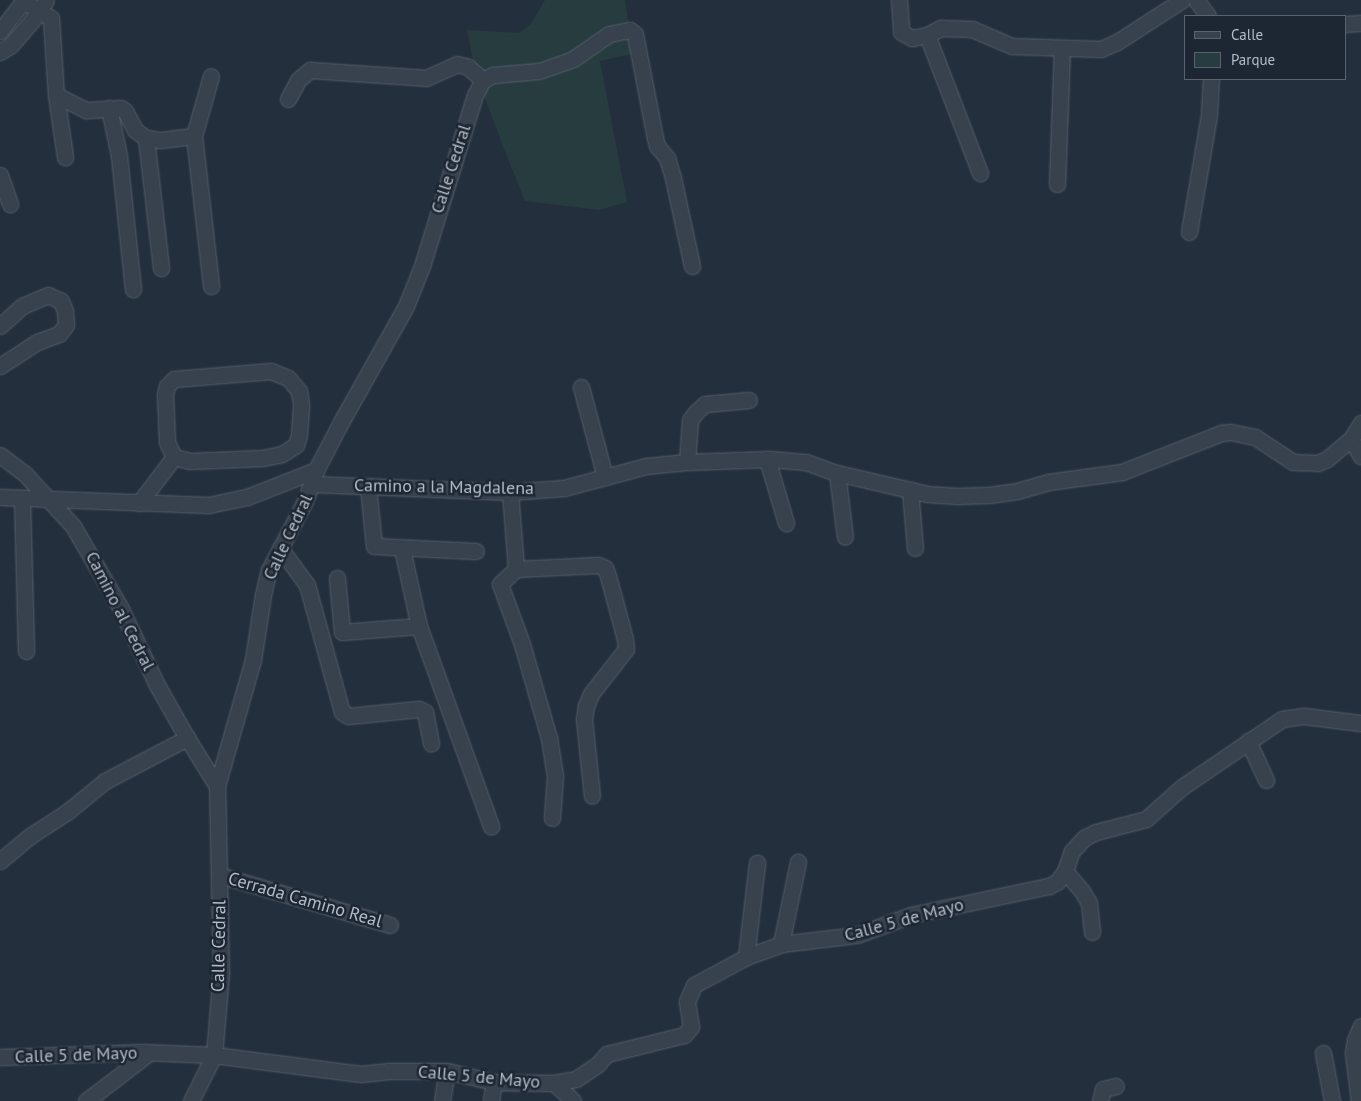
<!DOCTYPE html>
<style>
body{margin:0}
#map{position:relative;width:1361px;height:1101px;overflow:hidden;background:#242f3e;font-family:"PT Sans",sans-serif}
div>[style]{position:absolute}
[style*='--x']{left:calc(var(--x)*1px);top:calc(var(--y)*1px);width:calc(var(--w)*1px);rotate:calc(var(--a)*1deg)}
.green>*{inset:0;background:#263c3f}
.roads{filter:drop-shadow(0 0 1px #565f6c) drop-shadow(0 0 1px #565f6c)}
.minor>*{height:15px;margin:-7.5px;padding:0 7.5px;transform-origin:7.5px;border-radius:7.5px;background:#38414e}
span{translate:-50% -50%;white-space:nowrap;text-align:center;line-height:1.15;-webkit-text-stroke:5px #1d2633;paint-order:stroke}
.street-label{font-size:18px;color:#b4bcc9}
.legend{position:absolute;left:1184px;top:15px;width:162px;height:65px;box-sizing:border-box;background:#1d2633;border:1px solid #59626f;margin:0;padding:6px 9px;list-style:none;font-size:15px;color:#b4bcc9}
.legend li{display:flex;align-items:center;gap:10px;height:25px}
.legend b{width:25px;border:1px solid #59626f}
</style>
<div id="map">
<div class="green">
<div style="clip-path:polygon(545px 0,625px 0,633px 54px,600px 61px,627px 202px,599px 210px,525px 201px,502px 144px,475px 71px,467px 30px,519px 33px,530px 25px)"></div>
</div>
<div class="roads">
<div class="minor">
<div style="--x:22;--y:0;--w:34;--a:32"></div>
<div style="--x:51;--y:18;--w:77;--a:86.3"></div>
<div style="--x:56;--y:95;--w:34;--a:27"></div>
<div style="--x:86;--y:110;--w:35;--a:-3"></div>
<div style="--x:121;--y:108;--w:5;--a:37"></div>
<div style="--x:125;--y:111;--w:21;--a:62"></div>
<div style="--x:135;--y:130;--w:14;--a:36"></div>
<div style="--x:146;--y:138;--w:15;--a:8"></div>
<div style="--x:161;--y:140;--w:33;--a:-7"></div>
<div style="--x:194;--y:136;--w:62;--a:-74.2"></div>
<div style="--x:899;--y:0;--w:32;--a:86"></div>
<div style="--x:901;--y:32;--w:13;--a:29"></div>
<div style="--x:912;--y:38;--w:15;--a:-11"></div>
<div style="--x:927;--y:35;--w:148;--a:69"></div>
<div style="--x:1196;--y:0;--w:20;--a:53"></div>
<div style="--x:1345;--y:24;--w:16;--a:-4"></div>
<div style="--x:0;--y:31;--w:39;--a:-52"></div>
<div style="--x:927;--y:35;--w:16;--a:-27"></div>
<div style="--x:941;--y:28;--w:31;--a:2"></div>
<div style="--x:972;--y:29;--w:43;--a:23"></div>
<div style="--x:1012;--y:46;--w:89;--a:1.9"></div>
<div style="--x:1101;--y:49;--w:17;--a:-24"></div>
<div style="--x:1117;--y:42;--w:77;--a:-32.9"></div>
<div style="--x:0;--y:52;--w:13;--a:-32"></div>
<div style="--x:11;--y:45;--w:32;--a:-49"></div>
<div style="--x:32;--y:21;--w:25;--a:-56"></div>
<div style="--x:483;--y:80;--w:11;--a:-27"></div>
<div style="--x:493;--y:75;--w:46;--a:-5"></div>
<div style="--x:539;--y:71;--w:36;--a:-19"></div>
<div style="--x:573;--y:59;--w:44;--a:-34.8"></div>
<div style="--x:609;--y:34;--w:21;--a:-11"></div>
<div style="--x:630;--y:30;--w:6;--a:39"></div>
<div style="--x:635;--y:34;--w:106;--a:79.1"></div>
<div style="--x:655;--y:138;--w:8;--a:76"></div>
<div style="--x:657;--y:146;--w:16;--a:50"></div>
<div style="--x:667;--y:158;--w:21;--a:73"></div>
<div style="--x:673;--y:178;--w:90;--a:77.8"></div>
<div style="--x:56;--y:95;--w:63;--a:81.7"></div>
<div style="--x:288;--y:99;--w:21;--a:-62"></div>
<div style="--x:298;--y:80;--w:16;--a:-40"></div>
<div style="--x:310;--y:70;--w:116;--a:3.9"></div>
<div style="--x:426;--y:78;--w:34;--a:-24"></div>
<div style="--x:457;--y:64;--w:11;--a:15"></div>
<div style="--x:468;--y:67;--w:20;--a:41"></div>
<div style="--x:109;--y:108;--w:49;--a:78.2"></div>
<div style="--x:119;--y:156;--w:134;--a:84"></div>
<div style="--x:194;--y:136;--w:151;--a:83.5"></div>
<div style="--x:146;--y:138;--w:131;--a:83.4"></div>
<div style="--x:0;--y:175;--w:31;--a:71"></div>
<div style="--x:1057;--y:184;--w:135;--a:-87.9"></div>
<div style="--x:1189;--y:232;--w:119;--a:-80.3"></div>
<div style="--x:1209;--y:115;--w:36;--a:-87"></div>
<div style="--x:0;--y:326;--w:30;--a:-42"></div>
<div style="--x:22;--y:306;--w:28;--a:-23"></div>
<div style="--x:48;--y:295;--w:14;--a:25"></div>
<div style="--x:61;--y:301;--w:11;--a:68"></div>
<div style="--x:65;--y:311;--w:14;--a:86"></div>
<div style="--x:66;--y:325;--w:11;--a:128"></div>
<div style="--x:59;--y:334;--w:23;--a:160"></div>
<div style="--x:37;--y:342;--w:44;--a:147"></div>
<div style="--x:581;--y:387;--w:93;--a:75.1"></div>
<div style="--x:1351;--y:439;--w:20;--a:60"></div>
<div style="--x:0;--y:455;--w:31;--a:37"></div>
<div style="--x:25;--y:474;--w:71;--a:47.3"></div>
<div style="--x:73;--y:526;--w:94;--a:59.9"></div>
<div style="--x:120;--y:607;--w:86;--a:64.6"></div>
<div style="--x:157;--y:685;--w:61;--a:60.5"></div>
<div style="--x:187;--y:738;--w:57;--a:58"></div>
<div style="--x:767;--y:459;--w:67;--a:73.5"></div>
<div style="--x:687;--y:462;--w:42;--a:-85.9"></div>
<div style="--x:690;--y:420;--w:10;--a:-53"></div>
<div style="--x:696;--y:412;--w:12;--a:-42"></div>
<div style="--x:705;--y:404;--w:44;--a:-5.2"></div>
<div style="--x:837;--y:473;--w:64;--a:82.9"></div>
<div style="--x:312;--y:484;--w:198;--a:2.3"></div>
<div style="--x:510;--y:492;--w:54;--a:-4.2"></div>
<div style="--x:564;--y:488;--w:85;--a:-15"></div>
<div style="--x:646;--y:466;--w:41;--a:-5.6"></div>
<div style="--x:687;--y:462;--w:83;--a:-2.1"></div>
<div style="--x:770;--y:459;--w:36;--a:5"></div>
<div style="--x:806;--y:462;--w:33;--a:20"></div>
<div style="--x:837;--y:473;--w:92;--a:13.1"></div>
<div style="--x:927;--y:494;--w:30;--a:4"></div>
<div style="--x:957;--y:496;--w:32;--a:-2"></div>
<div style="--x:989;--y:495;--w:28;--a:-8"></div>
<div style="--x:1017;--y:491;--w:32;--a:-16"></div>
<div style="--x:1048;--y:482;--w:75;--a:-7.7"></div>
<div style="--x:1122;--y:472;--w:106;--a:-21.5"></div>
<div style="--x:1221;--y:433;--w:9;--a:-6"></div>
<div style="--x:1230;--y:432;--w:25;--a:11"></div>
<div style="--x:1255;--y:437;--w:45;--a:33.3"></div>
<div style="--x:1293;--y:462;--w:25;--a:2"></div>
<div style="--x:1318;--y:463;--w:10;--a:-24"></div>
<div style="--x:1327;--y:459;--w:31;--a:-40"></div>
<div style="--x:1351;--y:439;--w:19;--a:-58"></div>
<div style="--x:368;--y:487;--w:59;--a:84.2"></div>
<div style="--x:374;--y:546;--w:102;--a:2.8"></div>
<div style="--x:910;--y:490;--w:58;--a:85.1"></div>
<div style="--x:510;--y:492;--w:77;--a:85.5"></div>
<div style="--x:0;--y:497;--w:209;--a:2.2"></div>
<div style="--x:209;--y:505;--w:39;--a:-12"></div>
<div style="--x:247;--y:497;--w:74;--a:-21.4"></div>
<div style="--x:22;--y:498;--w:153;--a:88.5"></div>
<div style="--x:139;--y:503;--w:58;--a:-52.7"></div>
<div style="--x:174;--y:457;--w:16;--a:14"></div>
<div style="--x:190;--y:461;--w:73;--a:-2.4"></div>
<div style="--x:263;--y:458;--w:19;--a:-12"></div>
<div style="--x:282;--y:454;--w:17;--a:-33"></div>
<div style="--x:296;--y:445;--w:10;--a:-73"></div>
<div style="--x:299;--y:435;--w:31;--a:-86"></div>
<div style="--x:301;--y:404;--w:13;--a:-99"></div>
<div style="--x:299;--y:391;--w:17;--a:-130"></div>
<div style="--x:288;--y:378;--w:18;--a:-158"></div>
<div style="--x:271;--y:371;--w:97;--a:175.3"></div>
<div style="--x:174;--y:379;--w:10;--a:135"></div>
<div style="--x:167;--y:386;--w:8;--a:104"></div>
<div style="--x:165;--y:394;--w:48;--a:87.6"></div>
<div style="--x:167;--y:442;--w:17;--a:65"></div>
<div style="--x:280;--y:548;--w:46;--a:53.9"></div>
<div style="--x:307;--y:585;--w:132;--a:74.6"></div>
<div style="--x:342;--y:712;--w:7;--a:34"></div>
<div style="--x:348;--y:716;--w:71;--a:-5.6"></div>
<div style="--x:419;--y:709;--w:7;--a:27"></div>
<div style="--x:425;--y:712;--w:32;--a:79"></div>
<div style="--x:402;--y:549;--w:79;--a:77.6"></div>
<div style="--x:419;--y:626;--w:213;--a:70.2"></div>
<div style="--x:516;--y:569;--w:82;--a:-2.8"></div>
<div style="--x:598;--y:565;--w:8;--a:23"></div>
<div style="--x:605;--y:568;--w:9;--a:69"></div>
<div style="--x:608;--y:576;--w:65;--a:74.9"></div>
<div style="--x:625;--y:639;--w:10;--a:84"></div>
<div style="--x:626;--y:649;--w:57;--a:127.9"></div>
<div style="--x:591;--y:694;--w:13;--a:113"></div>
<div style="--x:586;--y:706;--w:13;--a:99"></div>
<div style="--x:584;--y:719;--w:77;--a:84.1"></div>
<div style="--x:516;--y:569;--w:22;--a:137"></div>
<div style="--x:500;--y:584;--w:64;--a:69.9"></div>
<div style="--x:522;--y:644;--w:98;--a:74"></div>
<div style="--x:549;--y:738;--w:38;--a:81"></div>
<div style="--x:555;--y:776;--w:42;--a:94.1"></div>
<div style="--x:337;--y:578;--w:54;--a:84.7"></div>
<div style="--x:342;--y:632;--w:77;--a:-4.5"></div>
<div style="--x:1248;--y:741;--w:43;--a:65.2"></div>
<div style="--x:0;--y:861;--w:39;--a:-40"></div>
<div style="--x:30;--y:836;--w:44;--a:-33"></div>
<div style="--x:67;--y:812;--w:49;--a:-39.2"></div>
<div style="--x:105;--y:781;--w:93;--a:-27.7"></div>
<div style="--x:1065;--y:871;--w:26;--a:50"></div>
<div style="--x:1082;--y:891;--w:14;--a:60"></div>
<div style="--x:1089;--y:903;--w:29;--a:84"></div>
<div style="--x:219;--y:875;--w:178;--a:16.3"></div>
<div style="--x:781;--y:944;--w:84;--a:-78.3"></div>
<div style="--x:746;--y:957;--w:95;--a:-83.3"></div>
<div style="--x:1323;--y:1053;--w:49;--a:79.4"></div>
<div style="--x:0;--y:1057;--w:142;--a:-2"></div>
<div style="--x:142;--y:1052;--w:72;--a:2.4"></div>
<div style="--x:214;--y:1055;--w:148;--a:7.4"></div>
<div style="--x:361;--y:1074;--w:28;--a:-6"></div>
<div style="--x:389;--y:1071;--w:58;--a:0"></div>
<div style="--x:447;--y:1071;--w:48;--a:13.2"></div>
<div style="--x:494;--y:1082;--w:60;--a:1"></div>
<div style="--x:554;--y:1083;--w:22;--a:-10"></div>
<div style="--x:576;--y:1079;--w:25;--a:-34"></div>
<div style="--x:597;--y:1065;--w:15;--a:-48"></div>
<div style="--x:607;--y:1054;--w:79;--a:-13.9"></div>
<div style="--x:684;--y:1035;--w:11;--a:-49"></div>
<div style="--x:691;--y:1027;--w:26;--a:-99"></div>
<div style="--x:687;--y:1001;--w:17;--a:-66"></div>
<div style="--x:694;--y:985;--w:59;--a:-28.3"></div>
<div style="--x:746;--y:957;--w:37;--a:-20"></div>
<div style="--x:781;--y:944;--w:77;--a:-6.8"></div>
<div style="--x:857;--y:935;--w:58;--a:-20.3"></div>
<div style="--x:911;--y:915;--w:141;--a:-11.9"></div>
<div style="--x:1049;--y:886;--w:9;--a:-27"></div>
<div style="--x:1057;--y:882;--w:14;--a:-54"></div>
<div style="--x:1065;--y:871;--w:21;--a:-71"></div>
<div style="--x:1072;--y:851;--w:18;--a:-47"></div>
<div style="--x:1084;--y:838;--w:13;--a:-27"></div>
<div style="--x:1096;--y:832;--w:52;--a:-14.6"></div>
<div style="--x:1146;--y:819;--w:48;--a:-41.6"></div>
<div style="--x:1182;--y:787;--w:121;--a:-34.2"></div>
<div style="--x:1282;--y:719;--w:22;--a:-8"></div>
<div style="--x:1304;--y:716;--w:57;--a:7"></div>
<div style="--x:554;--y:1083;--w:26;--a:43"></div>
<div style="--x:86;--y:1101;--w:79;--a:-37.3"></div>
<div style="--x:191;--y:1101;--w:51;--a:-63.4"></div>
<div style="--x:214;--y:1055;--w:82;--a:-85.1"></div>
<div style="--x:221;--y:973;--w:187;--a:-91.2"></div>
<div style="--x:217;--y:786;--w:131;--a:-74.1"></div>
<div style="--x:253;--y:660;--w:66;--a:-81.3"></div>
<div style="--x:263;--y:595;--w:26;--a:-77"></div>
<div style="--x:269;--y:570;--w:78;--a:-62.4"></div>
<div style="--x:305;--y:501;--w:33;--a:-70"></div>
<div style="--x:316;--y:470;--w:54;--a:-62.5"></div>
<div style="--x:341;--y:422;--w:133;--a:-60.7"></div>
<div style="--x:406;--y:306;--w:43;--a:-68.2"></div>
<div style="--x:422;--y:266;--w:179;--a:-72.8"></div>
<div style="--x:475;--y:95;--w:17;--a:-62"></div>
<div style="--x:442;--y:1101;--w:30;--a:-81"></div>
<div style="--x:491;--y:1101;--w:19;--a:-81"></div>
<div style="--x:1100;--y:1101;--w:12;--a:-76"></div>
<div style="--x:1103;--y:1089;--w:13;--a:-13"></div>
<div style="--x:1359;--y:1101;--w:48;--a:-97.1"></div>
<div style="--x:1353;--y:1053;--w:13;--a:-81"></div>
<div style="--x:1355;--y:1040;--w:15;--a:-67"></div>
</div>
</div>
<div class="street-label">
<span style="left:451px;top:169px;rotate:-72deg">Calle Cedral</span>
<span style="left:444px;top:487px;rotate:1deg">Camino a la Magdalena</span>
<span style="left:288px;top:537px;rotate:-65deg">Calle Cedral</span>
<span style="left:120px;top:611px;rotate:63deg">Camino al Cedral</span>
<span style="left:305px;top:900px;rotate:16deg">Cerrada Camino Real</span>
<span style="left:904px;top:920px;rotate:-15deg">Calle 5 de Mayo</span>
<span style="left:219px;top:946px;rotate:-89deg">Calle Cedral</span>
<span style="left:76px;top:1055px;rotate:-2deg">Calle 5 de Mayo</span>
<span style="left:479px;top:1077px;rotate:5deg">Calle 5 de Mayo</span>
</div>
<ul class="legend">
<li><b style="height:6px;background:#38414e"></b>Calle</li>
<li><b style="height:14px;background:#263c3f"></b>Parque</li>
</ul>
</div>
